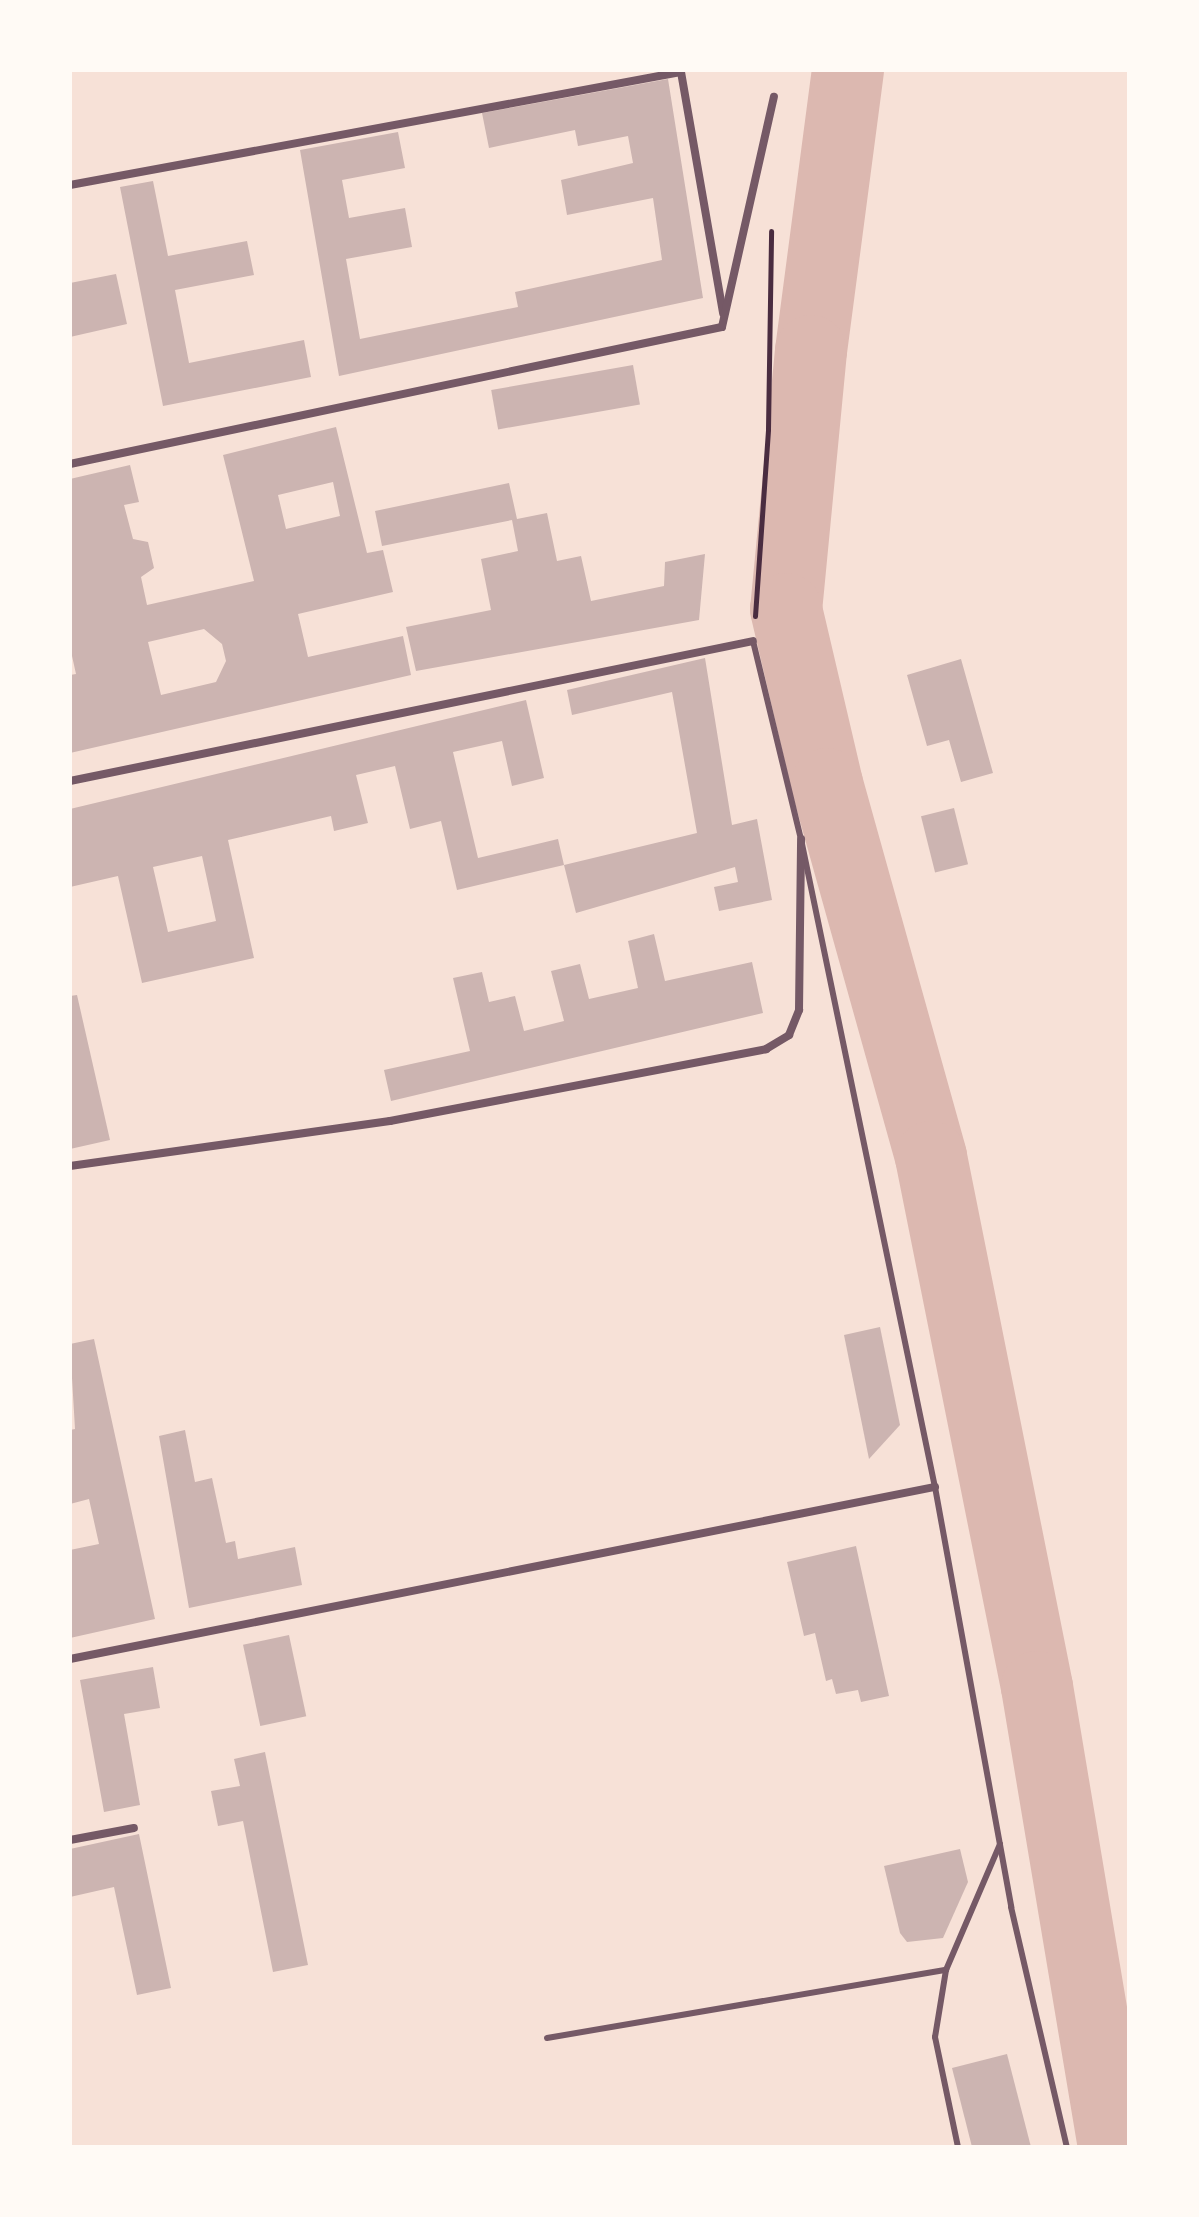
<!DOCTYPE html>
<style>
body{margin:0}
#map{position:relative;width:1199px;height:2217px;overflow:hidden;background:#f7e1d7;font-family:Cabin,sans-serif}
div>[style]{position:absolute}
[style*='--x']{left:calc(var(--x)*1px);top:calc(var(--y)*1px);width:calc(var(--w)*1px);rotate:calc(var(--a)*1deg)}
.river>*{height:72px;margin:-36px;padding:0 36px;transform-origin:36px;border-radius:36px;background:#dcb8b0}
.building>*{inset:0;background:#ccb4b1;transform-origin:0 0}
.path>*{height:5px;margin:-2.5px;padding:0 2.5px;transform-origin:2.5px;border-radius:2.5px;background:#4a2c40}
.service>*{height:6px;margin:-3px;padding:0 3px;transform-origin:3px;border-radius:3px;background:#755966}
.minor>*{height:8px;margin:-4px;padding:0 4px;transform-origin:4px;border-radius:4px;background:#755966}
span{translate:-50% -50%;white-space:nowrap;text-align:center;line-height:1.15;-webkit-text-stroke:6px #fffaf5;paint-order:stroke}
.frame{position:absolute;inset:0;border:72px solid #fffaf5;pointer-events:none}
</style>
<div id="map">
<div class="river">
<div style="--x:848;--y:70;--w:283;--a:97.5"></div>
<div style="--x:811;--y:351;--w:259;--a:95.5"></div>
<div style="--x:786;--y:609;--w:180;--a:76.8"></div>
<div style="--x:827;--y:784;--w:387;--a:74.4"></div>
<div style="--x:931;--y:1157;--w:540;--a:78.69"></div>
<div style="--x:1037;--y:1687;--w:466;--a:80.5"></div>
</div>
<div class="building">
<div style="clip-path:polygon(668px 79px,703px 298px,339px 376px,300px 150px,398px 132px,405px 168px,342px 180px,349px 218px,405px 208px,412px 247px,346px 259px,360px 339px,518px 307px,515px 292px,662px 260px,653px 198px,567px 215px,561px 180px,633px 163px,628px 136px,578px 146px,575px 130px,489px 148px,482px 113px)"></div>
<div style="clip-path:polygon(153px 181px,168px 256px,247px 241px,254px 275px,175px 290px,189px 363px,304px 340px,311px 377px,163px 406px,120px 187px)"></div>
<div style="clip-path:polygon(116px 274px,127px 324px,70px 337px,70px 283px)"></div>
<div style="left:633px;top:365px;width:40px;height:144px;rotate:80deg"></div>
<div style="clip-path:polygon(evenodd,336px 427px,367px 553px,383px 550px,393px 592px,298px 614px,308px 657px,403px 636px,411px 675px,70px 753px,70px 675px,76px 674px,70px 647px,70px 479px,130px 465px,139px 502px,124px 505px,133px 539px,148px 542px,154px 568px,141px 577px,147px 605px,254px 581px,223px 455px,336px 427px,333px 482px,340px 516px,286px 529px,278px 495px,333px 482px,336px 427px,204px 629px,222px 644px,226px 661px,216px 682px,161px 695px,148px 642px,204px 629px)"></div>
<div style="clip-path:polygon(509px 483px,517px 519px,547px 513px,557px 561px,581px 556px,591px 601px,664px 586px,665px 562px,705px 554px,699px 620px,416px 671px,406px 627px,491px 610px,481px 559px,518px 551px,512px 520px,382px 546px,375px 511px)"></div>
<div style="clip-path:polygon(705px 658px,732px 825px,757px 819px,772px 900px,719px 911px,714px 887px,738px 882px,735px 867px,576px 913px,564px 865px,697px 833px,672px 692px,572px 715px,567px 690px)"></div>
<div style="clip-path:polygon(961px 659px,993px 773px,961px 782px,949px 740px,927px 746px,907px 675px)"></div>
<div style="clip-path:polygon(evenodd,526px 700px,544px 778px,512px 786px,502px 741px,453px 752px,478px 858px,558px 839px,564px 865px,457px 890px,441px 821px,410px 829px,395px 766px,356px 775px,368px 823px,334px 831px,331px 816px,228px 840px,254px 958px,142px 983px,118px 876px,70px 887px,70px 809px,526px 700px,202px 856px,216px 921px,168px 932px,153px 867px,202px 856px)"></div>
<div style="left:954px;top:808px;width:58px;height:34px;rotate:76deg"></div>
<div style="clip-path:polygon(654px 934px,665px 981px,752px 962px,763px 1013px,391px 1101px,384px 1070px,470px 1051px,453px 978px,482px 972px,489px 1002px,515px 996px,524px 1031px,564px 1021px,551px 971px,580px 964px,589px 999px,638px 988px,628px 941px)"></div>
<div style="clip-path:polygon(77px 995px,110px 1140px,70px 1149px,70px 996px)"></div>
<div style="clip-path:polygon(880px 1327px,900px 1425px,869px 1459px,844px 1335px)"></div>
<div style="clip-path:polygon(94px 1339px,155px 1619px,70px 1638px,70px 1550px,99px 1544px,89px 1499px,70px 1504px,70px 1430px,75px 1429px,70px 1344px)"></div>
<div style="clip-path:polygon(185px 1430px,195px 1482px,212px 1478px,226px 1543px,235px 1541px,238px 1559px,295px 1547px,302px 1585px,189px 1608px,159px 1436px)"></div>
<div style="clip-path:polygon(856px 1546px,889px 1696px,861px 1702px,858px 1690px,836px 1694px,832px 1679px,826px 1681px,815px 1633px,804px 1636px,787px 1562px)"></div>
<div style="left:289px;top:1635px;width:83px;height:47px;rotate:78deg"></div>
<div style="clip-path:polygon(153px 1667px,160px 1708px,124px 1714px,140px 1805px,104px 1812px,80px 1680px)"></div>
<div style="clip-path:polygon(265px 1752px,308px 1965px,273px 1972px,243px 1821px,218px 1826px,211px 1791px,240px 1786px,234px 1759px)"></div>
<div style="clip-path:polygon(139px 1834px,171px 1988px,137px 1995px,114px 1887px,70px 1897px,70px 1849px)"></div>
<div style="clip-path:polygon(960px 1849px,968px 1882px,943px 1938px,907px 1942px,900px 1933px,884px 1866px)"></div>
<div style="clip-path:polygon(1007px 2054px,1031px 2147px,972px 2147px,952px 2068px)"></div>
</div>
<div class="path">
<div style="--x:755;--y:616;--w:187;--a:-86"></div>
<div style="--x:768;--y:429;--w:198;--a:-89.1"></div>
</div>
<div class="service">
<div style="--x:753;--y:641;--w:204;--a:76.4"></div>
<div style="--x:801;--y:839;--w:662;--a:78.32"></div>
<div style="--x:935;--y:1487;--w:427;--a:79.7"></div>
<div style="--x:1011;--y:1907;--w:246;--a:76.9"></div>
<div style="--x:946;--y:1970;--w:68;--a:99.3"></div>
<div style="--x:935;--y:2037;--w:112;--a:78.2"></div>
<div style="--x:547;--y:2038;--w:405;--a:-9.7"></div>
<div style="--x:946;--y:1970;--w:137;--a:-66.8"></div>
</div>
<div class="minor">
<div style="--x:70;--y:185;--w:621;--a:-10.48"></div>
<div style="--x:681;--y:72;--w:245;--a:80.1"></div>
<div style="--x:70;--y:464;--w:666;--a:-11.87"></div>
<div style="--x:722;--y:327;--w:236;--a:-77.3"></div>
<div style="--x:70;--y:781;--w:697;--a:-11.58"></div>
<div style="--x:70;--y:1166;--w:323;--a:-8"></div>
<div style="--x:390;--y:1121;--w:383;--a:-10.8"></div>
<div style="--x:766;--y:1049;--w:27;--a:-31"></div>
<div style="--x:789;--y:1035;--w:27;--a:-68"></div>
<div style="--x:799;--y:1010;--w:171;--a:-89.3"></div>
<div style="--x:70;--y:1659;--w:882;--a:-11.25"></div>
<div style="--x:70;--y:1840;--w:65;--a:-10.6"></div>
</div>
<div class="frame"></div>
</div>
